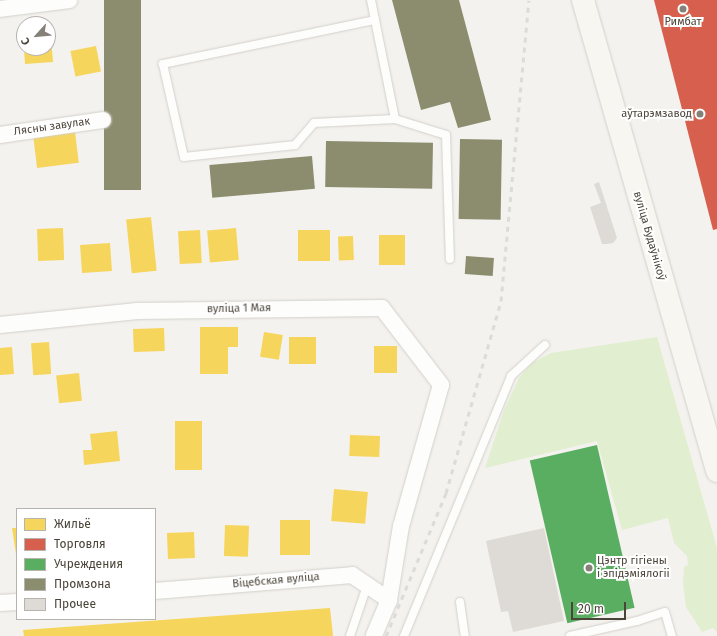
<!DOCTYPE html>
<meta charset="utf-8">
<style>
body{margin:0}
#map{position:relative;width:717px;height:636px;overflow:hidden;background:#f4f2ee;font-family:"Fira Sans",sans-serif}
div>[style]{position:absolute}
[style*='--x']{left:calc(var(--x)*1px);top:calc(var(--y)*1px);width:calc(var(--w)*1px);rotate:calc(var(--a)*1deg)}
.green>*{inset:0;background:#e1eecf}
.homes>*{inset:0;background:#f6d55c;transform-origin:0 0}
.shops>*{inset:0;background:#d6604d}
.public>*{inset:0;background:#5aae61;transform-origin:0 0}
.industry>*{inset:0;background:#8c8c6e;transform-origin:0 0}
.building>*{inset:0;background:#dedbd6}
.roads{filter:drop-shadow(0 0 1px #d2d0cb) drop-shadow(0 0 1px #d2d0cb)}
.service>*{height:8px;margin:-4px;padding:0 4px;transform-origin:4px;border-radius:4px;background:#fdfdfc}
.minor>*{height:16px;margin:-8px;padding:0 8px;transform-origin:8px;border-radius:8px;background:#fdfdfc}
.secondary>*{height:22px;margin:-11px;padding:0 11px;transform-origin:11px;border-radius:11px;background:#f7f6f1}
.rail>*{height:3px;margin-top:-1.5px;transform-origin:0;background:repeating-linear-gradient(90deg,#dbdbda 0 5px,transparent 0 10px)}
.dots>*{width:11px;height:11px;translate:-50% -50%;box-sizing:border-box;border:2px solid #fff;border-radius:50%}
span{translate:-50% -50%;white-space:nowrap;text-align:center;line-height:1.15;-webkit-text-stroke:4px #fff;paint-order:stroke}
.poi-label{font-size:11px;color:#4b4439}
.right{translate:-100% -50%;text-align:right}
.left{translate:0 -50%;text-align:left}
.street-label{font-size:11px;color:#4b4439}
.legend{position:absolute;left:16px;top:508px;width:140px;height:112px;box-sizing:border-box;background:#fff;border:1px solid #b7b4b0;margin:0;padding:5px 7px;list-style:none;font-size:12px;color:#4b4439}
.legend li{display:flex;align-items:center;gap:8px;height:20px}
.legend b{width:20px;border:1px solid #b7b4b0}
.north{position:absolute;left:16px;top:16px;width:40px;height:40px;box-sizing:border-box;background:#fff;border:1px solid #b7b4b0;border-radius:50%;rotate:243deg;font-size:11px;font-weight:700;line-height:16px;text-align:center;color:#4b4439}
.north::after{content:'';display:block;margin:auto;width:14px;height:18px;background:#868178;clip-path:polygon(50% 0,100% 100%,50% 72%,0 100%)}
.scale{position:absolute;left:571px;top:602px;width:55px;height:18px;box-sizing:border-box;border:2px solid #4b4439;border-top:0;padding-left:5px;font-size:12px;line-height:14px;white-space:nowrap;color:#4b4439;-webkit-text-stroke:3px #fff;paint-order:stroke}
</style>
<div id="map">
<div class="green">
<div style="clip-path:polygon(657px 337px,717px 548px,717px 632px,713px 628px,702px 632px,686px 607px,683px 584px,684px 567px,688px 565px,687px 556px,674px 543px,668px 518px,622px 530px,597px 441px,485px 468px,504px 410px,519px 378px,532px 363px,551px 353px)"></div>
</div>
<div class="homes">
<div style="clip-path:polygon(48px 38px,51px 38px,53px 62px,25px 64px,24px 48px,48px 48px)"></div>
<div style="left:96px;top:46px;width:26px;height:26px;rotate:79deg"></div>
<div style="left:75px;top:132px;width:31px;height:42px;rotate:83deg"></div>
<div style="left:151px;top:217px;width:54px;height:25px;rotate:84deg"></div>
<div style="left:63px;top:228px;width:32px;height:26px;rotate:88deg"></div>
<div style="left:236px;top:228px;width:32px;height:29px;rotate:85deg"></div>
<div style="left:200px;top:230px;width:33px;height:22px;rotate:87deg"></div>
<div style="left:330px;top:230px;width:31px;height:32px;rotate:90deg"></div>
<div style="left:379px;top:235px;width:26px;height:30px"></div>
<div style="left:353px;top:236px;width:24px;height:15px;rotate:88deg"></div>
<div style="left:110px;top:243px;width:28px;height:30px;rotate:86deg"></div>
<div style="clip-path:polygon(200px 327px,238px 327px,238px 347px,228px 347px,228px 374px,200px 374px)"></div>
<div style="left:164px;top:328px;width:23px;height:31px;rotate:88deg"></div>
<div style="left:264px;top:332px;width:19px;height:25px;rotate:9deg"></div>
<div style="left:289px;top:337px;width:27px;height:27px"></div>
<div style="left:49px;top:342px;width:32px;height:18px;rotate:86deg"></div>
<div style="left:374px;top:346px;width:23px;height:27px"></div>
<div style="clip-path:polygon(12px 347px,14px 374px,0 375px,0 348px)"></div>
<div style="left:79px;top:373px;width:28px;height:23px;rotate:84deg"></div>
<div style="left:175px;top:421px;width:27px;height:49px"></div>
<div style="clip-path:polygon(117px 431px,120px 461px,84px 465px,83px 450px,92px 450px,90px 434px)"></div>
<div style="left:350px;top:435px;width:30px;height:21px;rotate:2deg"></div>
<div style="left:334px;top:489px;width:34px;height:32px;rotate:5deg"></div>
<div style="left:280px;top:520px;width:30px;height:35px"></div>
<div style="left:225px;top:525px;width:24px;height:31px;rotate:2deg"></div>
<div style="clip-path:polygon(12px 528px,17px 528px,17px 554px,16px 554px)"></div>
<div style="left:194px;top:532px;width:26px;height:27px;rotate:88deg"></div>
<div style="clip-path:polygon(330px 608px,333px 636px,24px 636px,23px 630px)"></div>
</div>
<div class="shops">
<div style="clip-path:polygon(654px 0,717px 0,717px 229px,713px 230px)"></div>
</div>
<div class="public">
<div style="left:597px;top:445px;width:167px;height:69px;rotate:77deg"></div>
</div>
<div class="industry">
<div style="left:104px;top:0;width:37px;height:190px"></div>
<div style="clip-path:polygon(392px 0,459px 0,491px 120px,458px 128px,450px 102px,421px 110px)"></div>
<div style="left:460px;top:139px;width:42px;height:80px;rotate:1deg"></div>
<div style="left:326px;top:141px;width:107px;height:46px;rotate:1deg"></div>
<div style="left:312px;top:156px;width:33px;height:103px;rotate:85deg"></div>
<div style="left:466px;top:256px;width:28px;height:18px;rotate:4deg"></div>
</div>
<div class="building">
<div style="clip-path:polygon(599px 182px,617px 238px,613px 243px,607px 244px,602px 244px,590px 207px,601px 203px,594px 184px)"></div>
<div style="clip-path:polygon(544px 528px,564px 621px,513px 632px,508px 611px,501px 612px,486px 541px)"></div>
</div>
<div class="roads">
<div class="service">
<div style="--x:371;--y:0;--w:121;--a:78.6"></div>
<div style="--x:395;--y:119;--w:53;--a:17.4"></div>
<div style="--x:446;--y:135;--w:124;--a:88.2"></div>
<div style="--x:375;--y:20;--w:217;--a:168.3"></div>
<div style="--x:163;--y:64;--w:95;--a:77.3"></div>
<div style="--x:184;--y:157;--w:112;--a:-6.2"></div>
<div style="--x:295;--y:145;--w:29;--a:-49"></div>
<div style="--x:314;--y:123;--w:81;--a:-2.8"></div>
<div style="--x:460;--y:602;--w:34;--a:82"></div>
<div style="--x:350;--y:636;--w:53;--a:-71.2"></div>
<div style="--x:404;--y:636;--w:281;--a:-67.6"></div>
<div style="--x:511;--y:376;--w:46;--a:-42.4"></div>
<div style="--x:570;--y:636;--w:69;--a:-12.6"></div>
<div style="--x:637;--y:621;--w:29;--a:-18"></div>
<div style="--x:665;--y:612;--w:25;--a:74"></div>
</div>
<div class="minor">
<div style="--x:0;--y:9;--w:70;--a:-7.4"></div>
<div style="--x:0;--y:135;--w:104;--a:-8.3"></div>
<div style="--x:0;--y:325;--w:138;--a:-5.8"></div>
<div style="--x:137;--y:311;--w:245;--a:-0.7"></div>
<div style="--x:382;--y:308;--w:97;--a:52.5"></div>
<div style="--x:441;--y:385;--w:147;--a:105.8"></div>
<div style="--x:401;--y:526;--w:75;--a:99.2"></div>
<div style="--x:389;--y:600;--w:39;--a:113"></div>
<div style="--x:155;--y:591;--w:198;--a:-4.6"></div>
<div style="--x:352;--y:575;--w:45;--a:34"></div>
<div style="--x:0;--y:603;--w:17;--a:-3"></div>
</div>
<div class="secondary">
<div style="--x:583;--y:0;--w:490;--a:74.1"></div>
</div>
</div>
<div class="rail">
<div style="--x:386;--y:636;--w:155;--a:-67.2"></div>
<div style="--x:446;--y:493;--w:200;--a:-74"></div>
<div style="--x:501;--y:301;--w:302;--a:-84.7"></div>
</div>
<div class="dots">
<div style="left:683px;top:9px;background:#868178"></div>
<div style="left:700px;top:114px;background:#868178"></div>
<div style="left:589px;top:568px;background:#868178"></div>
</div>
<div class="poi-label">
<span style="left:683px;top:22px">Римбат</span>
<span class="right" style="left:692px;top:114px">аўтарэмзавод</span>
<span class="left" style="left:597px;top:568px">Цэнтр гігіены<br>і эпідэміялогіі</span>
</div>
<div class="street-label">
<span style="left:52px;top:127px;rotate:-8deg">Лясны завулак</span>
<span style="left:649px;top:236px;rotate:74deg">вуліца Будаўнікоў</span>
<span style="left:239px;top:309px;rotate:-1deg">вуліца 1 Мая</span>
<span style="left:276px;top:581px;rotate:-5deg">Віцебская вуліца</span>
</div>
<ul class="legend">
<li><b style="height:11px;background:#f6d55c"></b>Жильё</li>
<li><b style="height:11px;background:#d6604d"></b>Торговля</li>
<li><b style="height:11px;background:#5aae61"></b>Учреждения</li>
<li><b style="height:11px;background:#8c8c6e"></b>Промзона</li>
<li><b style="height:11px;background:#dedbd6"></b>Прочее</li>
</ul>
<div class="north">С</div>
<div class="scale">20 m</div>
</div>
